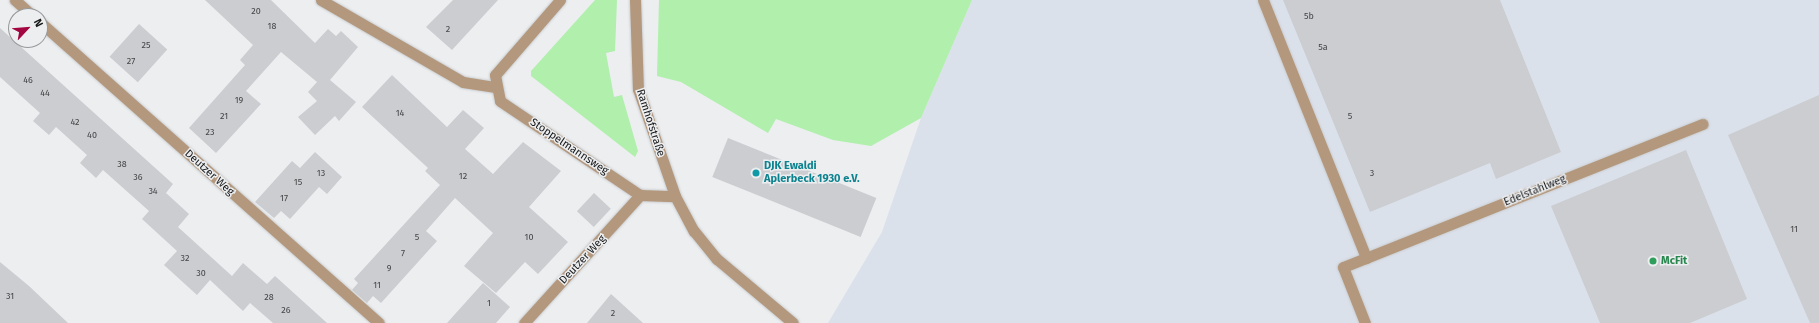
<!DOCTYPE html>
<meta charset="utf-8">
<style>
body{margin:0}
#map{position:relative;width:1819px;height:323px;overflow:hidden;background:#eceef0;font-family:"Fira Sans",sans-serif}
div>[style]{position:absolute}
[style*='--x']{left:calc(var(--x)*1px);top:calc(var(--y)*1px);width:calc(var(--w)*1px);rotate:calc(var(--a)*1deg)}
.built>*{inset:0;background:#dbe1eb}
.green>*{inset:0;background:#b0efac}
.building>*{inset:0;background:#cbcdd0;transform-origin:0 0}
.roads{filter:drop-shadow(0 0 1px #caccce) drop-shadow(0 0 1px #caccce)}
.minor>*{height:11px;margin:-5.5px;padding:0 5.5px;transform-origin:5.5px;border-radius:5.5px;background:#b3987d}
.dots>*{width:11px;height:11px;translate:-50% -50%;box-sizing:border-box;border:2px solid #eceef0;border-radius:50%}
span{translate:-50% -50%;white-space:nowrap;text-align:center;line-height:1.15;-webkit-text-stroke:3px #eceef0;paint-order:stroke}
.number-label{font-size:9px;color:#454547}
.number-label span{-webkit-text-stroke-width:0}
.street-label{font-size:11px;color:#181819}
.culture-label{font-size:11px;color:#0d838f;font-weight:700}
.left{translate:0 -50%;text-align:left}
.leisure-label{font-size:11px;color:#27864d;font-weight:700}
.north{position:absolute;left:8px;top:8px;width:40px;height:40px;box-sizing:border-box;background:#eceef0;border:1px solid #97989a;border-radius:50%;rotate:64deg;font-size:11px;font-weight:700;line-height:16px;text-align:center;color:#181819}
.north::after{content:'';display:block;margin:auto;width:14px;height:18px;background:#a20540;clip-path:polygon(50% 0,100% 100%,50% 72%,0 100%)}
</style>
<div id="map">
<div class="built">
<div style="clip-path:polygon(972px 0,1819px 0,1819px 323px,828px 323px,882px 232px,921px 118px)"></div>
</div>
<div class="green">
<div style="clip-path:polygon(595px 0,617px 0,615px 51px,606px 53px,614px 97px,622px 95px,638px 151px,635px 157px,531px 76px,531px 71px)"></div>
<div style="clip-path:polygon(659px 0,972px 0,921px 118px,871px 146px,833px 140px,776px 119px,768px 133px,681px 82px,657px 76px)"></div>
</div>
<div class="building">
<div style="clip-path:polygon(205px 0,271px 0,315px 43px,328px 29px,336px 36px,341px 31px,358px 47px,330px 80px,356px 102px,339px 121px,335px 116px,315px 135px,298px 117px,317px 101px,308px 92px,317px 82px,281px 52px,246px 91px,261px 104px,216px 153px,189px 128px,245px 65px,240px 60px,253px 45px)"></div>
<div style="clip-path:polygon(453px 0,498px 0,452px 50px,426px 27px)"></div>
<div style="clip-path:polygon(1283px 0,1500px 0,1561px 152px,1496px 179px,1490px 163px,1370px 212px)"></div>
<div style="left:139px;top:24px;width:38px;height:44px;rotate:42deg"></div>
<div style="clip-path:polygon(0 28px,173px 184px,166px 193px,189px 214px,178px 227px,232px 276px,243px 263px,267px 284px,275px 276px,327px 323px,273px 323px,250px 303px,243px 311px,210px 280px,197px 295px,164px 265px,177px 251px,142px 219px,149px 211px,103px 170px,96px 178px,80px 163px,87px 155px,56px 127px,49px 135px,33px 121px,40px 113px,0 77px)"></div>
<div style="clip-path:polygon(392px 75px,447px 127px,463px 110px,484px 128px,465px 149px,493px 174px,523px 142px,561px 171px,529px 207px,568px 242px,538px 274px,525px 262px,496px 293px,464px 266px,493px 233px,455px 198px,426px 231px,437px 241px,381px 303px,373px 296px,367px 303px,352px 290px,358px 283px,354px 279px,440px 185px,425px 171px,428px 168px,362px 107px)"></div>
<div style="clip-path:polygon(1819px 95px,1819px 323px,1810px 323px,1728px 135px)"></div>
<div style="left:728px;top:138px;width:160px;height:42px;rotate:22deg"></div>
<div style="clip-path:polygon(1686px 150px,1747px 299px,1690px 323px,1600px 323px,1551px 206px)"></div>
<div style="clip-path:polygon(315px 152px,342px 177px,327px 194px,319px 187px,290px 219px,281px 211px,274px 218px,255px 202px,292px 161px,300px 168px)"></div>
<div style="left:594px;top:193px;width:23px;height:25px;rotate:43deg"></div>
<div style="clip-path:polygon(0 262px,29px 286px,68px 323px,0 323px)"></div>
<div style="clip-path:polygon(483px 283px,510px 307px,496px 323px,447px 323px)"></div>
<div style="clip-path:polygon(611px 294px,643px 323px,587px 323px)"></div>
</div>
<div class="roads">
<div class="minor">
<div style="--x:15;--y:0;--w:24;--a:42"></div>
<div style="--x:321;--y:0;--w:164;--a:30"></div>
<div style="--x:463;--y:82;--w:33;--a:9"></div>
<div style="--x:560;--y:0;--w:99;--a:130.9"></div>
<div style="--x:495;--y:75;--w:26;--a:79"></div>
<div style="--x:500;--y:101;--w:169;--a:33.9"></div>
<div style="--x:640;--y:195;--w:35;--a:2"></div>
<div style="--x:635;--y:0;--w:89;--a:88.1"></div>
<div style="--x:638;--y:89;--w:113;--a:70.9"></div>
<div style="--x:675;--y:196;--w:40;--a:62"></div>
<div style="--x:694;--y:231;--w:36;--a:51"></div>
<div style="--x:717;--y:259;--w:99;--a:40.1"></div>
<div style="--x:1263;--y:0;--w:278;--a:68.2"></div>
<div style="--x:40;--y:22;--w:453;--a:41.6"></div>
<div style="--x:524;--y:323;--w:173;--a:-47.8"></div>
<div style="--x:1365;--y:323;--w:60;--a:-111.4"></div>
<div style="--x:1343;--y:267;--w:387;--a:-21.7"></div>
</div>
</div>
<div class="dots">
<div style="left:756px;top:173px;background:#0f9aa8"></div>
<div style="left:1653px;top:261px;background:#2e9e5b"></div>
</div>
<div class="number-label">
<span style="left:256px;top:11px">20</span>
<span style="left:1309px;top:16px">5b</span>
<span style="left:272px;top:26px">18</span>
<span style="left:448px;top:29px">2</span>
<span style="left:146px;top:45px">25</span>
<span style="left:1323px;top:47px">5a</span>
<span style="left:131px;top:61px">27</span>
<span style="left:28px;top:80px">46</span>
<span style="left:45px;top:93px">44</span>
<span style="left:239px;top:100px">19</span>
<span style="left:400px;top:113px">14</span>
<span style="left:224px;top:116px">21</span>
<span style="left:1350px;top:116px">5</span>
<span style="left:75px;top:122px">42</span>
<span style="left:210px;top:132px">23</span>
<span style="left:92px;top:135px">40</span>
<span style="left:122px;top:164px">38</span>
<span style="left:321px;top:173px">13</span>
<span style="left:1372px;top:173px">3</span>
<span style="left:463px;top:176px">12</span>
<span style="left:138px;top:177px">36</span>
<span style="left:298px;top:182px">15</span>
<span style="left:153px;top:191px">34</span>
<span style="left:284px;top:198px">17</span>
<span style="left:1794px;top:229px">11</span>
<span style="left:417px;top:237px">5</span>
<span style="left:529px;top:237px">10</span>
<span style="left:403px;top:253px">7</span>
<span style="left:185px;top:258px">32</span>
<span style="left:389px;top:268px">9</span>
<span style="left:201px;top:273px">30</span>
<span style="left:377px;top:285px">11</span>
<span style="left:10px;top:296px">31</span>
<span style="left:269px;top:297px">28</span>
<span style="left:489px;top:303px">1</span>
<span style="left:286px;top:310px">26</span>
<span style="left:613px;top:313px">2</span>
</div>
<div class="street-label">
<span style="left:650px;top:123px;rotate:72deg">Ramhofstraße</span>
<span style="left:569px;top:147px;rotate:34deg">Stoppelmannsweg</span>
<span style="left:209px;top:173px;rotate:42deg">Deutzer Weg</span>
<span style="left:1535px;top:191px;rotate:-22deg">Edelstahlweg</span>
<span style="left:583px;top:260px;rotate:-47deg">Deutzer Weg</span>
</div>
<div class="culture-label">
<span class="left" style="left:764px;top:173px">DJK Ewaldi<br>Aplerbeck 1930 e.V.</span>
</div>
<div class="leisure-label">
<span class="left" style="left:1661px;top:261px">McFit</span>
</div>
<div class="north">N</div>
</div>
